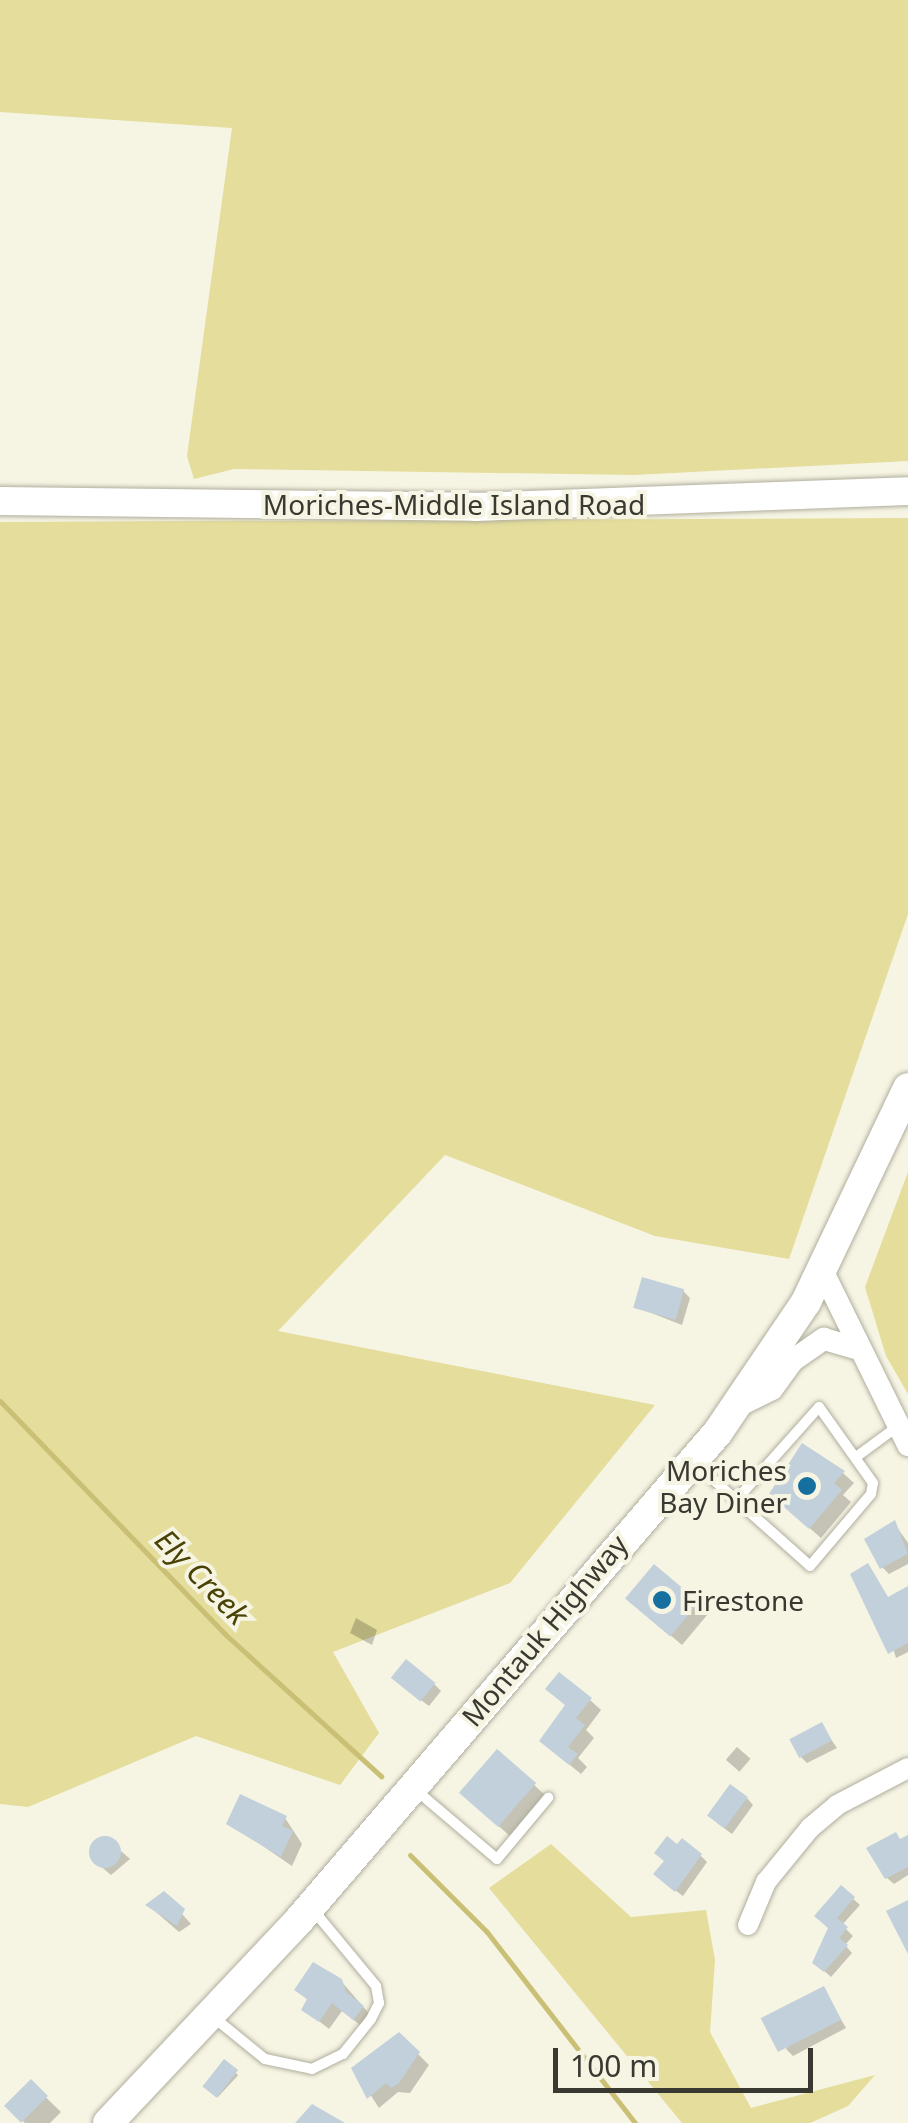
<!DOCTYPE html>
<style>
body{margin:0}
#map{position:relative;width:908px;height:2123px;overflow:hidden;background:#f6f4e3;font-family:"Noto Sans",sans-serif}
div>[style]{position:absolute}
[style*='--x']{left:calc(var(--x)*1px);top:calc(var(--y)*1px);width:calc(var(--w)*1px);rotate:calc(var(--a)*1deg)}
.green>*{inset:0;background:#e4dd9b}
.shadow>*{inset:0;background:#0003;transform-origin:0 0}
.stream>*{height:5px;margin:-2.5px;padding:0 2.5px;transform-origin:2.5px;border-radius:2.5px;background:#c9c075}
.building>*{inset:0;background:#c1d0db;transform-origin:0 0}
.round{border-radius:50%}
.roads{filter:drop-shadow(0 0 2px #b0ae9e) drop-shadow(0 0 2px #b0ae9e)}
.service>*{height:10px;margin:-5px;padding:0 5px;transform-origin:5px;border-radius:5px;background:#fff}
.minor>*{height:20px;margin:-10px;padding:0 10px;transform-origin:10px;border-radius:10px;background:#fff}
.tertiary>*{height:22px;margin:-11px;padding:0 11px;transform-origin:11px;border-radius:11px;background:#fff}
.secondary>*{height:28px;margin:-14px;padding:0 14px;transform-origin:14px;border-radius:14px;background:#fff}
.primary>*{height:30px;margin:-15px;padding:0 15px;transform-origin:15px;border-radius:15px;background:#fff}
.dots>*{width:28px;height:28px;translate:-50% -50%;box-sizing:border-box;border:5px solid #f6f4e3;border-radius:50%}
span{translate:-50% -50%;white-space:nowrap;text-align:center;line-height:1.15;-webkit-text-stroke:8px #f6f4e3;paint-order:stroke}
.street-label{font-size:28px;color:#393932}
.poi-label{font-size:28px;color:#393932}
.right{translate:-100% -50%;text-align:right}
.left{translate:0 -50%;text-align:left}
.water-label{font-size:30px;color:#494204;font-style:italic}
.scale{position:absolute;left:553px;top:2048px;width:260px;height:45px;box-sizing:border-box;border:5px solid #393932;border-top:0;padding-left:12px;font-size:30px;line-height:35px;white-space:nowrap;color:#393932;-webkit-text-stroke:8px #f6f4e3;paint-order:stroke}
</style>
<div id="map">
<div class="green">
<div style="clip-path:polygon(0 0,908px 0,908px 461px,634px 475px,234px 469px,194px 479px,187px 456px,232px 128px,0 112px)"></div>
<div style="clip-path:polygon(908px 518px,908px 914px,789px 1259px,655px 1236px,445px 1155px,278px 1331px,655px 1405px,510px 1583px,333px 1652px,379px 1733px,340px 1785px,196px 1736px,28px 1807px,0 1804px,0 522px)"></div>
<div style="clip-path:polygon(908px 1172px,908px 1394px,886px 1356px,865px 1287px)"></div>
<div style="clip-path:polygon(551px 1844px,631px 1917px,706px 1910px,715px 1960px,710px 2032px,751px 2108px,875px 2075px,848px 2106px,810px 2123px,682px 2123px,489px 1888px)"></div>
</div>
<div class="shadow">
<div style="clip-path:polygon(683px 1291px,690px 1298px,682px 1325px,636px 1307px)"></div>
<div style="clip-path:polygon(843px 1473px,854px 1483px,843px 1495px,851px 1502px,821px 1538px,783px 1505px)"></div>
<div style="clip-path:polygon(894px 1523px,908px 1543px,908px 1564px,889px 1574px,882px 1567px)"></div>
<div style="clip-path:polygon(868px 1567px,889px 1599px,908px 1589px,908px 1652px,896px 1658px)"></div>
<div style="clip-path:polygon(698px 1603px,708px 1614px,682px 1645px,639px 1608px)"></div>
<div style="clip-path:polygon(356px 1618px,377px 1630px,372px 1645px,350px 1633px)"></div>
<div style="clip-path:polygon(434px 1684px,441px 1691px,429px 1706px,401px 1685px)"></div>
<div style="clip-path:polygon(590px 1700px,601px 1710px,586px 1730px,594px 1738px,578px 1758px,587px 1767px,581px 1774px,553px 1751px,567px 1706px)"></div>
<div style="clip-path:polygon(821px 1725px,837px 1748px,807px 1763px,801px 1757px)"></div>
<div style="left:737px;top:1747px;width:18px;height:17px;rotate:41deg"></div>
<div style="clip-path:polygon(534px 1785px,545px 1795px,510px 1836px,473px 1804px)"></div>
<div style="clip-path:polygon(747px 1798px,753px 1805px,732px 1834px,717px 1823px)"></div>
<div style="clip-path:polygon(285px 1818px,302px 1844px,292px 1866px,229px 1823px)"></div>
<div style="clip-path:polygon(104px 1836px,130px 1859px,111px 1875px,91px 1858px)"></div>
<div style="clip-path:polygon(908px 1840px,908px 1875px,894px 1884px,887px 1878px,901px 1841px)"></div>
<div style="clip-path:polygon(701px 1856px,707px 1862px,683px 1896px,663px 1881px)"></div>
<div style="clip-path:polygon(841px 1888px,860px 1905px,842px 1925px,853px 1936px,845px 1945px,852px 1953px,831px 1977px,822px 1969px)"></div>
<div style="clip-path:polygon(164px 1894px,191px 1924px,179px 1932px,156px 1912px)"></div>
<div style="clip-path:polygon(341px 1981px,372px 2017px,364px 2028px,342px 2011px,329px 2029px,304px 2009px,309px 2001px,297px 1990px)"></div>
<div style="clip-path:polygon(824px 1990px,846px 2028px,793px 2056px,786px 2049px)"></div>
<div style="clip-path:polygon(399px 2035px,429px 2065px,410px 2093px,398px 2092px,379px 2108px,354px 2069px)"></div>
<div style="left:225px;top:2063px;width:18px;height:30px;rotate:43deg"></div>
<div style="clip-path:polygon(31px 2083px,61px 2112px,50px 2123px,25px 2123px,9px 2107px)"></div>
</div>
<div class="stream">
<div style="--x:0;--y:1401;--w:325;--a:46"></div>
<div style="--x:226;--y:1635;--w:210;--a:42.3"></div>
<div style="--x:410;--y:1855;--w:109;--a:45"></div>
<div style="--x:487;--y:1932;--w:242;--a:52.2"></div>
</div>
<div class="building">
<div style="left:642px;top:1277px;width:44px;height:32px;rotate:16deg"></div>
<div style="clip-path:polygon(802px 1443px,845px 1471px,834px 1483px,842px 1490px,809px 1529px,769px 1494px)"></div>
<div style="clip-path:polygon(895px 1520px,908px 1554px,880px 1569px,864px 1539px)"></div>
<div style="clip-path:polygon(868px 1563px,888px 1597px,908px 1586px,908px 1643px,888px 1654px,850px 1574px)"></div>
<div style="left:654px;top:1564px;width:59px;height:45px;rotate:40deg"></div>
<div style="left:406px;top:1659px;width:38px;height:24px;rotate:39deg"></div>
<div style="clip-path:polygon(559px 1672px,592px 1698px,576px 1718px,585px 1725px,568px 1747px,578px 1754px,569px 1765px,539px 1741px,565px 1705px,545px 1689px)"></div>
<div style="left:822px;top:1722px;width:21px;height:37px;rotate:62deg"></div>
<div style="left:497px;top:1749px;width:52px;height:58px;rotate:41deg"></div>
<div style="left:730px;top:1784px;width:22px;height:39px;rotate:36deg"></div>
<div style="clip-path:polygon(240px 1794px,287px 1816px,282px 1826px,293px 1831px,281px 1857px,226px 1824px)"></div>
<div style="clip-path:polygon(896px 1832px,900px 1839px,908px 1835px,908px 1867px,885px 1879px,866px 1848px)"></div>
<div style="clip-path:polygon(667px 1836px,677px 1844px,682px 1838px,702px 1854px,675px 1892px,653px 1874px,664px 1861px,654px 1853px)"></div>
<div class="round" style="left:89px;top:1836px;width:32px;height:32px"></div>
<div style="clip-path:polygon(841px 1885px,855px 1897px,837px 1918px,848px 1927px,839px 1938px,848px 1945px,824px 1972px,812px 1963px,828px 1928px,814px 1916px)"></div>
<div style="clip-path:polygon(164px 1891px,185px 1909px,177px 1926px,145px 1905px)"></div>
<div style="clip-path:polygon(908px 1900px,908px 1954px,886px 1911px)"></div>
<div style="clip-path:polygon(313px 1962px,342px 1979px,346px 1992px,364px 2006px,353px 2020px,332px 2003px,319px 2022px,301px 2010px,307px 1999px,294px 1990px)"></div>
<div style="left:824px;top:1986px;width:38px;height:71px;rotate:63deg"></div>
<div style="clip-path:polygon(399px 2032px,420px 2052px,399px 2083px,391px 2088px,386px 2083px,367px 2099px,351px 2068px)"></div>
<div style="left:224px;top:2059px;width:18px;height:35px;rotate:38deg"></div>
<div style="left:31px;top:2079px;width:24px;height:38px;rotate:45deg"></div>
<div style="clip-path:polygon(312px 2104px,345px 2123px,295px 2123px)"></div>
</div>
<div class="roads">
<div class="service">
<div style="--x:856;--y:1457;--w:52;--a:-36.4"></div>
<div style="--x:696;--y:1464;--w:54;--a:42"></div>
<div style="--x:736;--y:1500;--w:99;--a:41.7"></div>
<div style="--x:810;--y:1566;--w:94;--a:-49.7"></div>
<div style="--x:871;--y:1494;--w:11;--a:-80"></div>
<div style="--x:873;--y:1483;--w:93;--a:-125.4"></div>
<div style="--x:819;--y:1407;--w:125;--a:131.7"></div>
<div style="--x:417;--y:1791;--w:105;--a:40.4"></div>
<div style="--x:497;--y:1859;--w:80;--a:-50.1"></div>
<div style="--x:212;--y:2016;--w:68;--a:39.1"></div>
<div style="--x:265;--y:2059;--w:48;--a:12"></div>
<div style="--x:312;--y:2069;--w:34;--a:-26"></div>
<div style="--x:343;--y:2054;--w:45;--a:-51.3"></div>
<div style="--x:371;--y:2019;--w:18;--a:-63"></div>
<div style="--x:379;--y:2003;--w:17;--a:-100"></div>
<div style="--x:376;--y:1986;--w:97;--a:-129.6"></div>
</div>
<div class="minor">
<div style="--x:748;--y:1925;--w:47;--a:-67.3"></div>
<div style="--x:766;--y:1882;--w:70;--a:-50.8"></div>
<div style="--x:810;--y:1828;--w:35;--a:-40"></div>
<div style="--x:837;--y:1805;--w:80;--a:-27.5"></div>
</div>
<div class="tertiary">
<div style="--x:823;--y:1272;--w:193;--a:63.8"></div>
<div style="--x:736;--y:1407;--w:40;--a:-26.6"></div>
<div style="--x:772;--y:1389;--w:34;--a:-54"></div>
<div style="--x:792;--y:1361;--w:39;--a:-35"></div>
<div style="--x:824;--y:1339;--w:35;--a:16"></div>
</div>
<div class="secondary">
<div style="--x:0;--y:501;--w:475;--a:0.7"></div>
<div style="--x:475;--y:507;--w:433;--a:-2.1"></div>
</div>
<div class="primary">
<div style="--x:108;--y:2123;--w:280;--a:-46.7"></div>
<div style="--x:300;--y:1919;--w:642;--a:-49.36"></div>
<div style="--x:718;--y:1432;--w:157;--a:-55.9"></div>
<div style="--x:806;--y:1302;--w:237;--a:-64.5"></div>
</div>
</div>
<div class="dots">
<div style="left:807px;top:1486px;background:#16709f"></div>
<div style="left:662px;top:1600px;background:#16709f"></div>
</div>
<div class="street-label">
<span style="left:454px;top:504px">Moriches-Middle Island Road</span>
<span style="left:544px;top:1630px;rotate:-50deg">Montauk Highway</span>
</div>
<div class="poi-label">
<span class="right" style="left:787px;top:1486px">Moriches<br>Bay Diner</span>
<span class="left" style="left:682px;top:1600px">Firestone</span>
</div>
<div class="water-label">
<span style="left:202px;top:1577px;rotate:46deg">Ely Creek</span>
</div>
<div class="scale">100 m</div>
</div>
